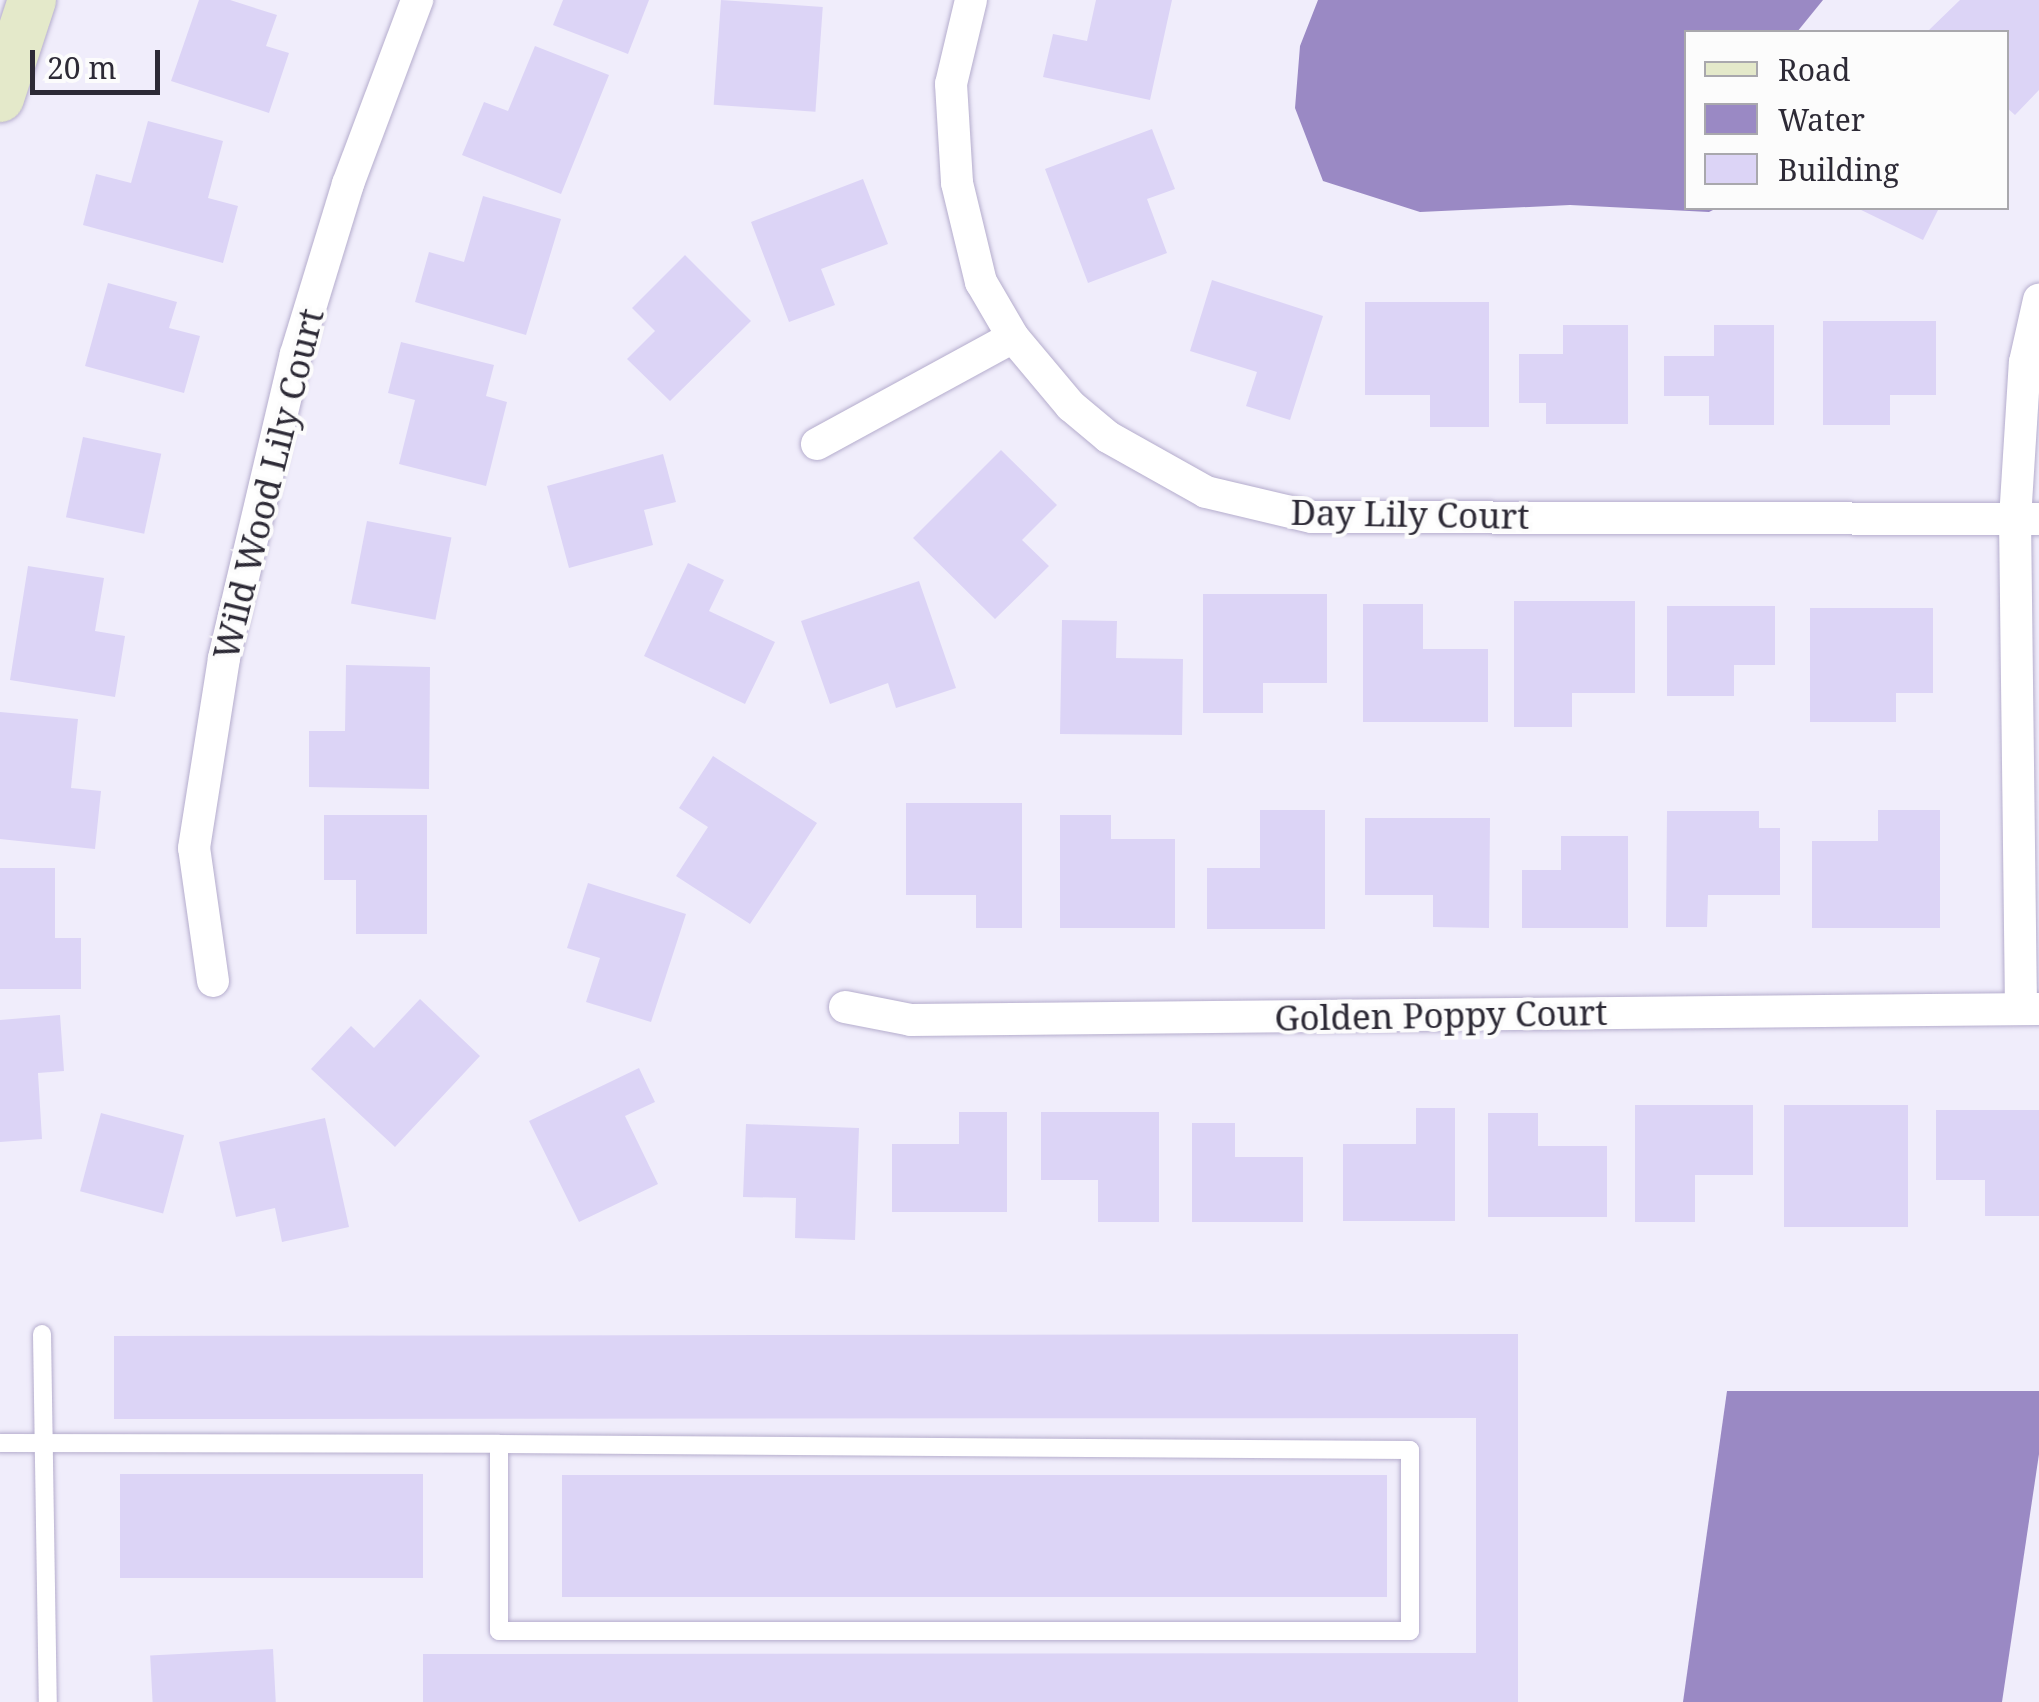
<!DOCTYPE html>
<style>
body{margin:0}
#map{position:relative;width:2039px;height:1702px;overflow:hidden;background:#f0edfb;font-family:"Noto Serif",serif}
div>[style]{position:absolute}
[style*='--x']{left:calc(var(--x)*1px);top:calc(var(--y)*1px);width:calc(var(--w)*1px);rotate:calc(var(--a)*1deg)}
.water>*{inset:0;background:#9a89c4}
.building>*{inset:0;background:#dcd4f6;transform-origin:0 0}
.roads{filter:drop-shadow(0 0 2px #b5adcd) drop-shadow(0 0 2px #b5adcd)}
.lane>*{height:18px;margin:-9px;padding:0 9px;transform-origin:9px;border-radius:9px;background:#fff}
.street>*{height:32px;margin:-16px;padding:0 16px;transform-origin:16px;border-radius:16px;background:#fff}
.secondary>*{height:48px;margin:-24px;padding:0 24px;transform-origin:24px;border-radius:24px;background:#e4e9ca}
span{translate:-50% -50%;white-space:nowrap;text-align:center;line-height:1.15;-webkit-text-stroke:8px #fcfcfc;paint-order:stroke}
.street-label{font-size:35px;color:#2d2a36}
.legend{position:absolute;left:1684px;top:30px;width:325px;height:180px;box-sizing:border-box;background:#fcfcfc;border:2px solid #a9a8ad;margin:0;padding:12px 18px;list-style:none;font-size:30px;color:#2d2a36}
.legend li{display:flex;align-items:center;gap:20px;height:50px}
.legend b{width:50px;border:2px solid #a9a8ad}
.scale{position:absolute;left:30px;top:50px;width:130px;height:45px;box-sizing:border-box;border:5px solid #2d2a36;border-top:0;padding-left:12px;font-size:30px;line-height:35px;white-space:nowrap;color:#2d2a36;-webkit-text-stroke:8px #fcfcfc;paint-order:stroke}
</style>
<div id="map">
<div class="water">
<div style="clip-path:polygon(1318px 0,1823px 0,1797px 32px,1686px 32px,1686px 208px,1717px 208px,1709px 212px,1570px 205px,1420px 212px,1323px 181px,1295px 108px,1300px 46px)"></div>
<div style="clip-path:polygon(1727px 1391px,2039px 1391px,2039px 1454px,2002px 1702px,1683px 1702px)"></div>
</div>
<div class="building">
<div style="clip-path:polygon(199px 0,230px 0,277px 15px,266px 46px,289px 53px,269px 113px,171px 81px)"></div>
<div style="clip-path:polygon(563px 0,649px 0,628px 54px,553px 25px)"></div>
<div style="left:721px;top:0;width:102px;height:105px;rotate:4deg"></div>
<div style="clip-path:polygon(1096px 0,1172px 0,1150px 100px,1043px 77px,1053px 34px,1087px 41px)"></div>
<div style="clip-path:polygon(1960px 0,2039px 0,2039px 90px,2015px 115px,2006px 107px,2006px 32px,1929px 30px)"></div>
<div style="clip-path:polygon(535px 46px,609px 75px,561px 194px,462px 155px,484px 102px,508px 111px)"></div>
<div style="clip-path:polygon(148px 121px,223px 141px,208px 198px,238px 206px,223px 263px,83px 225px,96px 174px,131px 183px)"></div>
<div style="clip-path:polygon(1152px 129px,1175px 189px,1147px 199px,1167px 253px,1088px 283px,1045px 169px)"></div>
<div style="clip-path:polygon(863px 179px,888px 244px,821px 269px,835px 305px,789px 322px,751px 222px)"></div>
<div style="clip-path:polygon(483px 196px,561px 219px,526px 335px,415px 302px,429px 252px,464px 262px)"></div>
<div style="clip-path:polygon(1857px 208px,1939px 208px,1923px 240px)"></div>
<div style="clip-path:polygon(685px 255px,751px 321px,670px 401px,627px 359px,655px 331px,632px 308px)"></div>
<div style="clip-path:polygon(1212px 280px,1323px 316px,1290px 420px,1246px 406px,1257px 372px,1190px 351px)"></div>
<div style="clip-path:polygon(108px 283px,177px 302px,169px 328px,200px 336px,184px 393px,85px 366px)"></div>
<div style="clip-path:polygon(1365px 302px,1489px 302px,1489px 427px,1430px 427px,1430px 395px,1365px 395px)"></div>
<div style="clip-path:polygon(1823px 321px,1936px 321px,1936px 395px,1890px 395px,1890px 425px,1823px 425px)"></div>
<div style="clip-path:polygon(1563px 325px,1628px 325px,1628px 424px,1546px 424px,1546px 403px,1519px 403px,1519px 354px,1563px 354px)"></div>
<div style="clip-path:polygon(1714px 325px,1774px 325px,1774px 425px,1709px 425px,1709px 396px,1664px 396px,1664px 356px,1714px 356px)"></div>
<div style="clip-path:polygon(401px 342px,494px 365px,486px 396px,507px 402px,486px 486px,399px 464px,415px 400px,388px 393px)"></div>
<div style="left:83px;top:437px;width:80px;height:82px;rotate:12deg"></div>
<div style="clip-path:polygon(1001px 450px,1057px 505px,1022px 540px,1049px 566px,995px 619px,913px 538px)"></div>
<div style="clip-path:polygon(663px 454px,676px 502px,644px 510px,653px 545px,569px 568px,547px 486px)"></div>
<div style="left:367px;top:521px;width:86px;height:84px;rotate:11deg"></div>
<div style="clip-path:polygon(688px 563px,724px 580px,709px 611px,775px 642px,745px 704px,644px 656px)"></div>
<div style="clip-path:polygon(28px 566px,104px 578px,95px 631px,125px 636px,115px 697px,10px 680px)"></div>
<div style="clip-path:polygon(919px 581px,956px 688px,896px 708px,888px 683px,830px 704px,801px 621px)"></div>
<div style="clip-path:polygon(1203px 594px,1327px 594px,1327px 683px,1263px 683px,1263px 713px,1203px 713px)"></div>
<div style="clip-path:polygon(1514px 601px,1635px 601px,1635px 693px,1572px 693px,1572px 727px,1514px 727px)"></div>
<div style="clip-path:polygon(1363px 604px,1423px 604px,1423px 649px,1488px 649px,1488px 722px,1363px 722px)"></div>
<div style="clip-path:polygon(1667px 606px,1775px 606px,1775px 665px,1734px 665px,1734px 696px,1667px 696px)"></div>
<div style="clip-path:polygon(1810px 608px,1933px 608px,1933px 693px,1896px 693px,1896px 722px,1810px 722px)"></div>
<div style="clip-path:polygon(1062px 620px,1117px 621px,1116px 658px,1183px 659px,1182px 735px,1060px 734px)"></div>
<div style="clip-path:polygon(346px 665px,430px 667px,429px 789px,309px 787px,309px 731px,345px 731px)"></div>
<div style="clip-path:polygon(0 712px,78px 719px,71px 788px,101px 791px,95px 849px,0 839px)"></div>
<div style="clip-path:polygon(713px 756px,817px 823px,750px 924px,676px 876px,708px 827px,679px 808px)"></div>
<div style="clip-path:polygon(906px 803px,1022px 803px,1022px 928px,976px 928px,976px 895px,906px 895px)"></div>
<div style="clip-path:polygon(1260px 810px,1325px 810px,1325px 929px,1207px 929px,1207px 868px,1260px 868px)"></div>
<div style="clip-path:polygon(1878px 810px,1940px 810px,1940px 928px,1812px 928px,1812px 841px,1878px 841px)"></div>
<div style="clip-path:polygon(1667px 811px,1759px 811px,1759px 828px,1780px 828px,1780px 895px,1708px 895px,1707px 927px,1666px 927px)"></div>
<div style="clip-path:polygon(324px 815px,427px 815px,427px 934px,356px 934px,356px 880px,324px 880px)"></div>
<div style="clip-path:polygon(1060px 815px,1111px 815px,1111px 839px,1175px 839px,1175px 928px,1060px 928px)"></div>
<div style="clip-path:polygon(1365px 818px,1490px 818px,1489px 928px,1433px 927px,1433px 895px,1365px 895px)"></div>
<div style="clip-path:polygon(1561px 836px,1628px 836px,1628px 928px,1522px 928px,1522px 870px,1561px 870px)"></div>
<div style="clip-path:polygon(0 868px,55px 868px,55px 938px,81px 938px,81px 989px,0 989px)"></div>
<div style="clip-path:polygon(588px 883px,686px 914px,651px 1022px,586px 1002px,600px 958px,567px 948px)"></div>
<div style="clip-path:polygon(420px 999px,480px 1056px,395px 1147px,311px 1069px,351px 1026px,374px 1048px)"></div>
<div style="clip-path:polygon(60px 1015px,64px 1071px,38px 1073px,42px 1139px,0 1142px,0 1020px)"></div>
<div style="clip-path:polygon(639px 1068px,655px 1102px,625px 1116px,658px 1184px,579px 1222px,529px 1121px)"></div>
<div style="clip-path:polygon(1635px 1105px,1753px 1105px,1753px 1175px,1695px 1175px,1695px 1222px,1635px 1222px)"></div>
<div style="left:1908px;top:1105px;width:122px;height:124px;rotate:90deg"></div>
<div style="clip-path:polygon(1416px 1108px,1455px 1108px,1455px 1221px,1343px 1221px,1343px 1144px,1416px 1144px)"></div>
<div style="clip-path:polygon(1936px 1110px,2039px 1110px,2039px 1216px,1985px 1216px,1985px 1180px,1936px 1180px)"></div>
<div style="clip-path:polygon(959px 1112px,1007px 1112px,1007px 1212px,892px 1212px,892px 1144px,959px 1144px)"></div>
<div style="clip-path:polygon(1041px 1112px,1159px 1112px,1159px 1222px,1098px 1222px,1098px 1180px,1041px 1180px)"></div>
<div style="left:101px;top:1113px;width:86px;height:81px;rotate:15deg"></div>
<div style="clip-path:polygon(1488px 1113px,1538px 1113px,1538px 1146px,1607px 1146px,1607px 1217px,1488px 1217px)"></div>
<div style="clip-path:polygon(325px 1118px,349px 1227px,282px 1242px,275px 1208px,236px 1217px,219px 1142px)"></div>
<div style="clip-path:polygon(1192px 1123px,1235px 1123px,1235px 1157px,1303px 1157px,1303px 1222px,1192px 1222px)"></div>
<div style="clip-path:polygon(746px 1124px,859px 1128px,855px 1240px,795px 1238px,796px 1198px,743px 1197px)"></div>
<div style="clip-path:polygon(1518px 1334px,1518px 1702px,423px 1702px,423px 1654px,1476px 1653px,1476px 1418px,114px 1419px,114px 1336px)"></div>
<div style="left:120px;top:1474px;width:303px;height:104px"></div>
<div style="left:562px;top:1475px;width:825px;height:122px"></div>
<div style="left:273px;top:1649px;width:53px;height:123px;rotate:87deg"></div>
</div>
<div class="roads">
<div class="lane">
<div style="--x:42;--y:1334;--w:368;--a:89.1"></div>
<div style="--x:0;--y:1443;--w:499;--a:0.1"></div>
<div style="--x:499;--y:1444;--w:911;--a:0.38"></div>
<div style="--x:1410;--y:1450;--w:181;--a:90"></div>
<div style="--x:1410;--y:1631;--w:911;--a:180"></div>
<div style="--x:499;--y:1631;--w:187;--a:-90"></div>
</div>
<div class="street">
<div style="--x:971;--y:0;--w:86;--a:103.4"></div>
<div style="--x:951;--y:84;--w:99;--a:86.5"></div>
<div style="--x:957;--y:183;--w:102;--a:76.4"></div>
<div style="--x:981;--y:282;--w:64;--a:59.8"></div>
<div style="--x:1013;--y:337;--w:90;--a:50"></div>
<div style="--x:1071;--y:406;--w:48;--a:40"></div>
<div style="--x:1108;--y:437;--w:112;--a:29.3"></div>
<div style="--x:1206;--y:492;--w:109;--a:13.3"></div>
<div style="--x:1312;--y:517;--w:727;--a:0.16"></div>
<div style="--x:817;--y:444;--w:223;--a:-28.6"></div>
<div style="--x:213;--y:981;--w:134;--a:-98.1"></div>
<div style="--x:194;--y:848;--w:192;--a:-81"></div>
<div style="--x:224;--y:658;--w:312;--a:-76.7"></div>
<div style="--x:296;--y:354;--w:178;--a:-73"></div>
<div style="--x:348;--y:184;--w:197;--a:-69.4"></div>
<div style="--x:845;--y:1007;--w:67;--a:11.1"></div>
<div style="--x:911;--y:1020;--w:1128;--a:-0.56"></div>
<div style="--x:2021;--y:1009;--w:490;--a:-90.7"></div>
<div style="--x:2015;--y:519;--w:157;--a:-86.4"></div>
<div style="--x:2025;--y:362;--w:64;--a:-77.3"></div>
</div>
<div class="secondary">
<div style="--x:0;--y:98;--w:103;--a:-71.9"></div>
</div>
</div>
<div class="street-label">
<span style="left:268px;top:484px;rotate:-76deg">Wild Wood Lily Court</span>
<span style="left:1410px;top:514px;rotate:1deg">Day Lily Court</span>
<span style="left:1441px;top:1015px;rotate:-1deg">Golden Poppy Court</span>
</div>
<ul class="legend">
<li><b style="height:12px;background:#e4e9ca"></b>Road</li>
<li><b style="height:28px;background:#9a89c4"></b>Water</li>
<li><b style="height:28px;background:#dcd4f6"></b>Building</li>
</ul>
<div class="scale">20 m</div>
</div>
